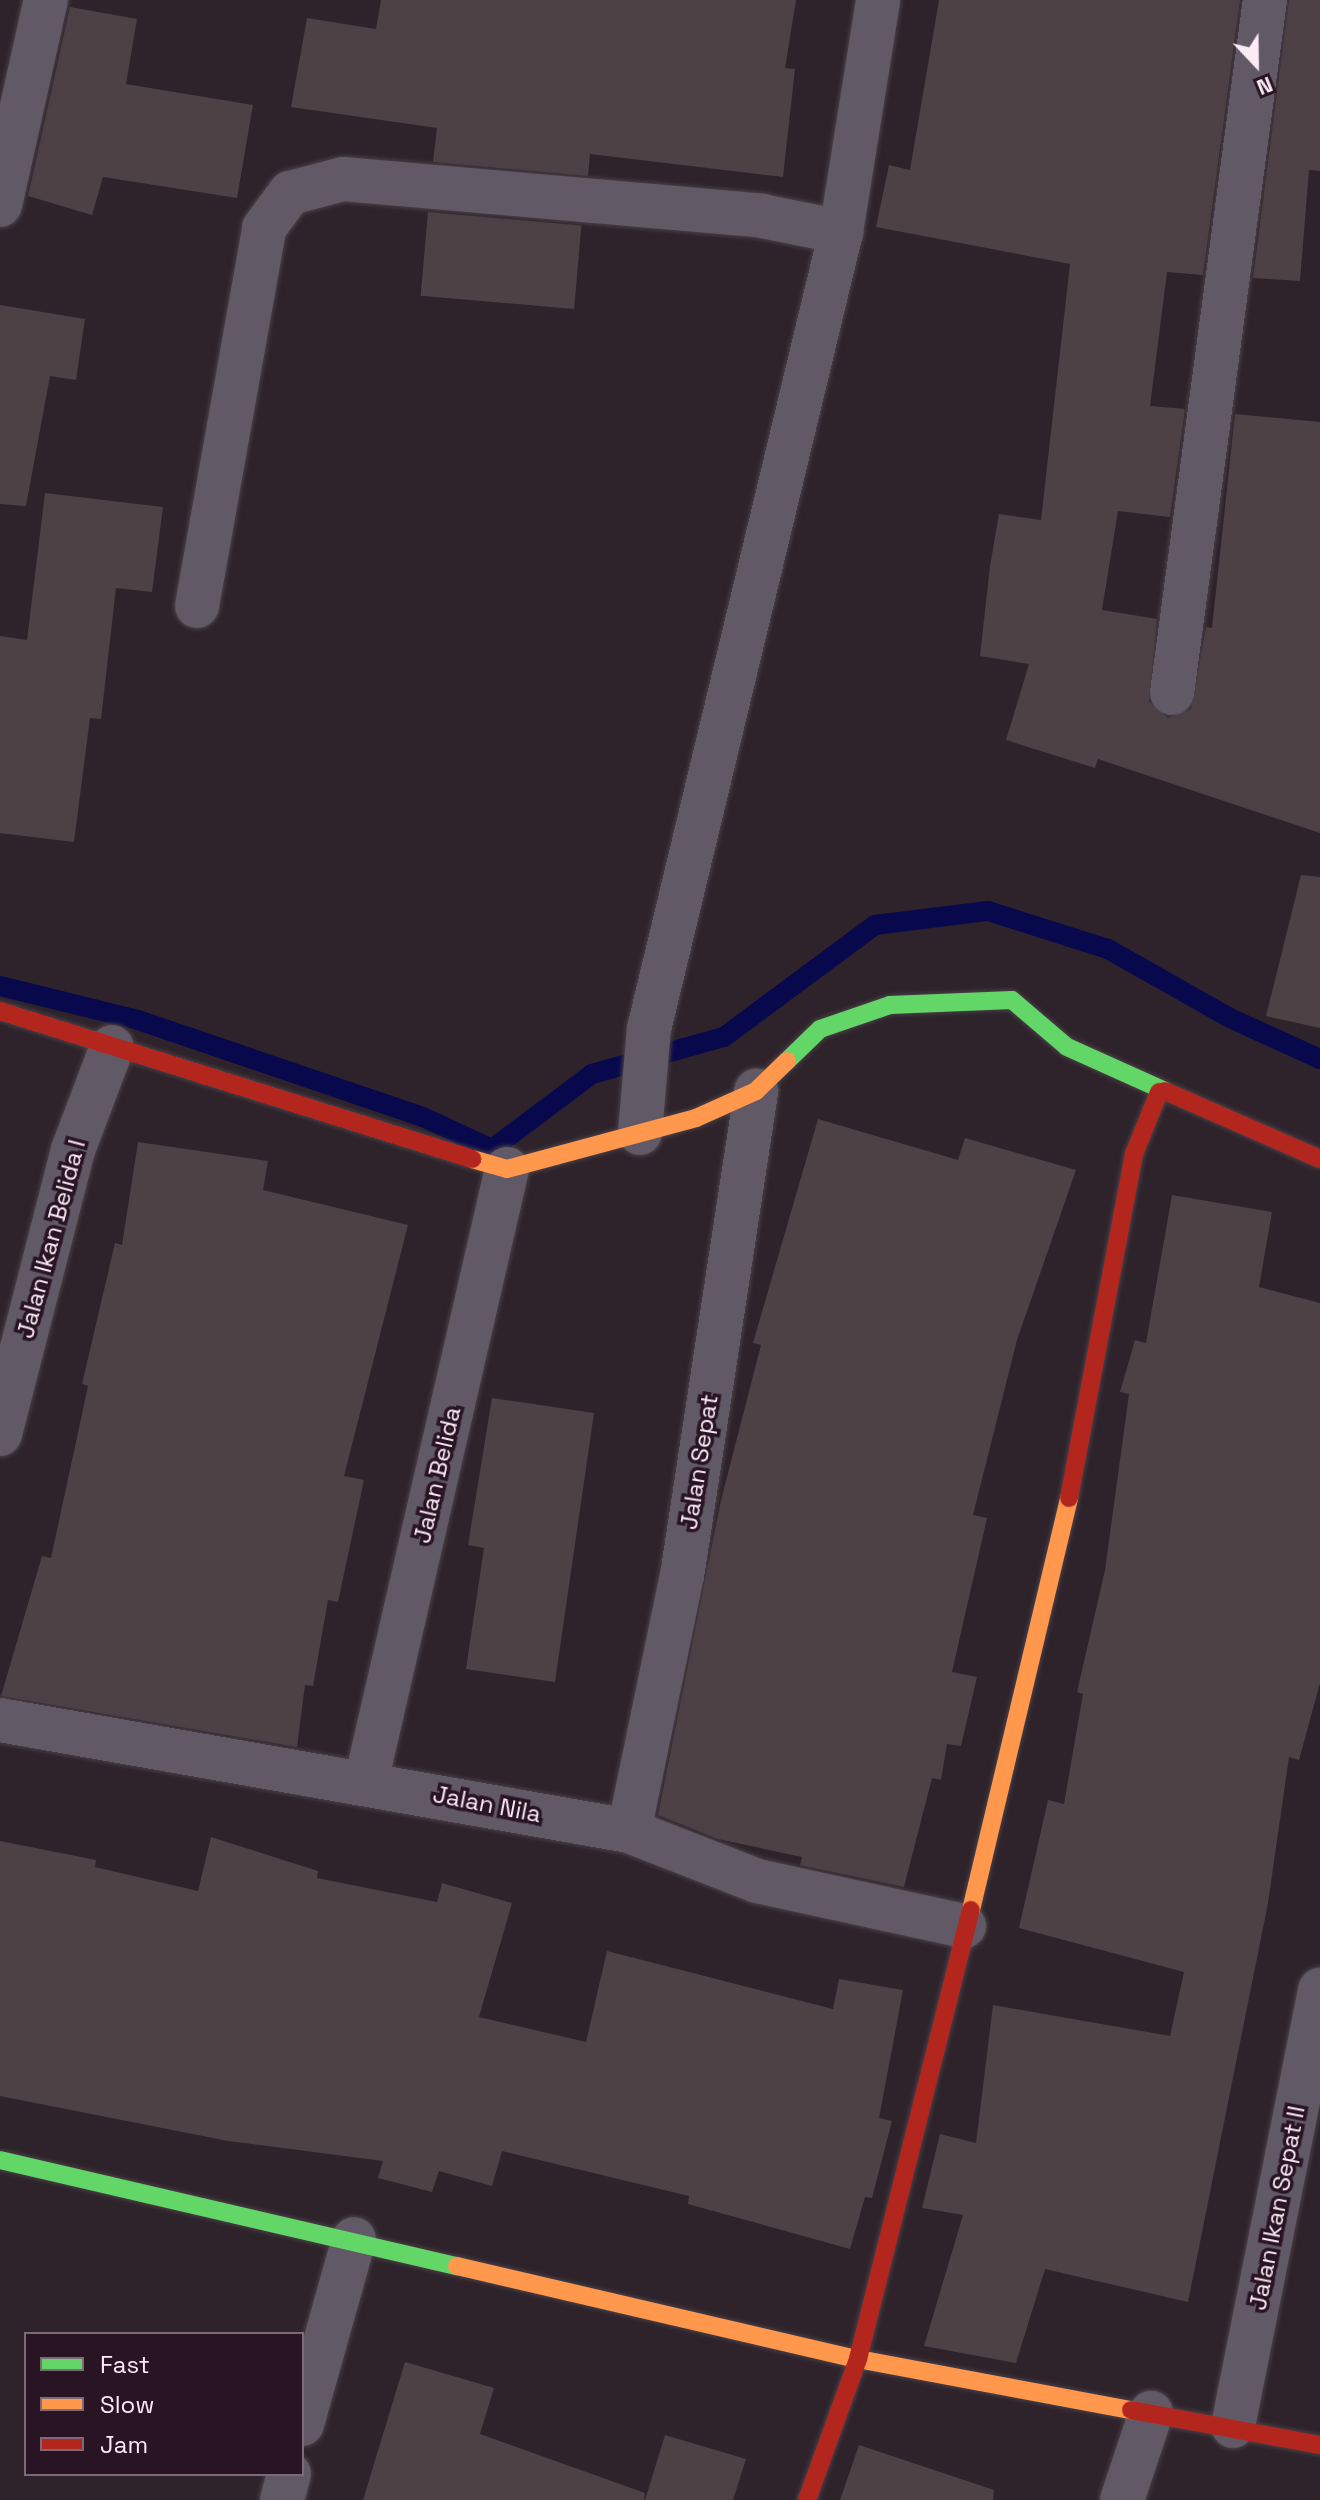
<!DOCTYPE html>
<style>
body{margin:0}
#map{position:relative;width:1320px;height:2500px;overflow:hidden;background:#2e232b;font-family:"Space Grotesk",sans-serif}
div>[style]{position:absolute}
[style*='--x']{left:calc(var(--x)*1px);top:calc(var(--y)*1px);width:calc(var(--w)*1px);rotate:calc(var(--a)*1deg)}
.stream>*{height:20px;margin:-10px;padding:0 10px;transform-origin:10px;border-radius:10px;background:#08094d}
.building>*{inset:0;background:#4d4146;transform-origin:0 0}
.roads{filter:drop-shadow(0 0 2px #4a4047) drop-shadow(0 0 2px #4a4047)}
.street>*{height:44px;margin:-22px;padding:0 22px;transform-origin:22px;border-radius:22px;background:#615a66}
.fast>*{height:18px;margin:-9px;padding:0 9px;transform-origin:9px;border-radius:9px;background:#63d668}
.slow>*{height:18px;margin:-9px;padding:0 9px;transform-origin:9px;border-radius:9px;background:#ff974d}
.jam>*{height:18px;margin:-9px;padding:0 9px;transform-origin:9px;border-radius:9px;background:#b3261e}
span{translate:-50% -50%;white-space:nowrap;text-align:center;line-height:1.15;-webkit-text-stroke:7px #291424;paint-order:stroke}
.street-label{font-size:24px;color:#fbebf6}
.legend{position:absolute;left:24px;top:2332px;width:280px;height:144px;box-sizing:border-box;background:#291424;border:2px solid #7d6a78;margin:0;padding:10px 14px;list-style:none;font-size:24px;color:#fbebf6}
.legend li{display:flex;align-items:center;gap:16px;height:40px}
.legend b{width:40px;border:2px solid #7d6a78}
.north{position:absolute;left:1216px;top:24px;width:80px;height:80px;-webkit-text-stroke:6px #291424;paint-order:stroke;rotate:158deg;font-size:22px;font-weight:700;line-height:32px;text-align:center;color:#fbebf6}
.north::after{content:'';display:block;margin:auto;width:28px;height:36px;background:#fbebf6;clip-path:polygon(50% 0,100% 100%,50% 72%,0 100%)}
</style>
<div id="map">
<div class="stream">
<div style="--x:0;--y:986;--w:142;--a:13.8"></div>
<div style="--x:138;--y:1020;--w:301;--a:18.8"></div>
<div style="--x:423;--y:1117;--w:76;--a:24.9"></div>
<div style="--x:492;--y:1149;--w:125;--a:-36.9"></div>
<div style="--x:592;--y:1074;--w:137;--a:-15.7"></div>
<div style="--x:724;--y:1037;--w:188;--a:-36.6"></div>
<div style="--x:875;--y:925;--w:114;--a:-7.1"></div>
<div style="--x:988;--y:911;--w:126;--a:17.6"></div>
<div style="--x:1108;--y:949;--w:140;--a:29.5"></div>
<div style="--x:1230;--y:1018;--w:99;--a:24.5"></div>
</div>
<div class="building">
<div style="clip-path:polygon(381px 0,796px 0,785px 68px,795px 69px,783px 177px,590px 154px,588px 176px,433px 162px,437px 128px,291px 107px,307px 18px,376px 29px)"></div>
<div style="clip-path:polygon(939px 0,1240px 0,1203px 275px,1167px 272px,1150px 406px,1185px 409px,1170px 517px,1118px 511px,1102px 610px,1157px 619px,1149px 702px,1168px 718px,1191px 709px,1206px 627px,1212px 628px,1235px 414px,1320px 422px,1320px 833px,1098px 759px,1095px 768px,1006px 740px,1029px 664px,980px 656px,990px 566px,999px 514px,1041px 520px,1070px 264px,876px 227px,889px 165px,910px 170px)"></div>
<div style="clip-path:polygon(1289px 0,1320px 0,1320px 171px,1309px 170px,1300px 281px,1253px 278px)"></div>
<div style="clip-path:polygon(70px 7px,137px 19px,126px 84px,253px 105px,237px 198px,103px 177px,92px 215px,28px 196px)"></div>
<div style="left:428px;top:212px;width:154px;height:84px;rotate:5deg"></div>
<div style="clip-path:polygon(0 305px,85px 319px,76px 380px,50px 376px,26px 506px,0 504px)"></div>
<div style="clip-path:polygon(45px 493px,163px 507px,152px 592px,116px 588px,101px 719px,90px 718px,74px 842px,0 833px,0 636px,27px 640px)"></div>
<div style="clip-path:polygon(1301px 875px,1320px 877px,1320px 1028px,1266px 1016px)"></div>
<div style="clip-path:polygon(818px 1119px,958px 1160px,965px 1138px,1076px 1170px,1017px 1340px,973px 1515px,987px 1518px,952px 1672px,977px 1677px,961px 1746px,947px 1744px,941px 1780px,932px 1778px,904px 1887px,800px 1865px,802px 1857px,718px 1839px,658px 1815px,721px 1500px,761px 1345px,753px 1343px)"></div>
<div style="clip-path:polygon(138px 1142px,268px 1161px,263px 1190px,408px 1225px,344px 1476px,364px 1480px,338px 1602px,328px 1600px,313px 1686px,305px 1685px,297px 1747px,1px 1696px,42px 1556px,51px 1558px,88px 1386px,82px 1384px,115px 1243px,122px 1245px)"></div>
<div style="clip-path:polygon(1172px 1195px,1272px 1212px,1259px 1287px,1320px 1303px,1320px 1683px,1299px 1760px,1289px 1757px,1268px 1903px,1188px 2302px,1045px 2269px,1016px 2363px,924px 2346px,963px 2215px,922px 2208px,940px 2134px,976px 2143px,993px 2005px,1170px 2036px,1184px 1972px,1019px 1928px,1048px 1800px,1064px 1804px,1083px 1694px,1077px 1692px,1105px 1570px,1129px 1394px,1120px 1392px,1135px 1340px,1146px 1343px)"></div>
<div style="clip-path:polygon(492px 1398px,594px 1413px,555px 1682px,466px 1669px,484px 1548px,468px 1545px)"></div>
<div style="clip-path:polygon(211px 1837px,318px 1871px,317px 1878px,437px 1902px,442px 1883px,512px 1903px,479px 2017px,586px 2042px,607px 1951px,833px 2009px,839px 1979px,903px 1990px,879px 2118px,892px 2121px,872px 2198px,865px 2197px,850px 2249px,688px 2204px,689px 2196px,502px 2151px,492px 2186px,439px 2171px,432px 2192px,378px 2178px,383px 2161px,228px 2141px,0 2096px,0 1841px,96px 1860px,95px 1867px,198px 1891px)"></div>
<div style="clip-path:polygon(405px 2362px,494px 2388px,480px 2434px,645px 2493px,644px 2500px,363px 2500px)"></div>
<div style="clip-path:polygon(665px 2435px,746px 2459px,733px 2500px,645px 2500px)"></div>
<div style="clip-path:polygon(859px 2445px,994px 2490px,993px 2500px,840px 2500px)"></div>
</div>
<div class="roads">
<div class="street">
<div style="--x:0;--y:205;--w:210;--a:-77.4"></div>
<div style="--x:197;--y:606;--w:384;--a:-79.9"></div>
<div style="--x:264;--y:228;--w:44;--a:-53.4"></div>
<div style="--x:290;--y:193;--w:55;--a:-14.8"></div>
<div style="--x:343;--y:179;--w:421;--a:5"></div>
<div style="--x:762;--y:216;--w:81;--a:11.4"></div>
<div style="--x:1172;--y:693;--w:699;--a:-82.36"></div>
<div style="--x:640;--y:1133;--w:104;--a:-85.1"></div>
<div style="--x:649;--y:1029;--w:820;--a:-76.46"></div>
<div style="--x:841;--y:232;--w:235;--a:-80.9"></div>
<div style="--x:0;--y:1434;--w:293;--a:-75.6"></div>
<div style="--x:73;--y:1150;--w:110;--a:-69.3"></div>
<div style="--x:0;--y:1720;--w:639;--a:10.01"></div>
<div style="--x:629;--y:1831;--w:137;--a:21.3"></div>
<div style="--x:757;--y:1881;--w:212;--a:12.3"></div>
<div style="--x:366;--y:1782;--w:629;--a:-77.05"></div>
<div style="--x:629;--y:1831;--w:260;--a:-78.3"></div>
<div style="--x:682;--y:1576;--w:491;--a:-81.3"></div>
<div style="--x:302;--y:2424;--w:192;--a:-74.3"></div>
<div style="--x:1233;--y:2426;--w:445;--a:-78.7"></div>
<div style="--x:282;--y:2500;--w:27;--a:-75"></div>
<div style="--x:1122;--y:2500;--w:92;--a:-71.6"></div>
</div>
<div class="fast">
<div style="--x:787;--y:1061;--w:46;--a:-44.1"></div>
<div style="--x:820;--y:1029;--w:74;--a:-18.9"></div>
<div style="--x:890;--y:1005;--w:122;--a:-2.3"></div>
<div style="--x:1012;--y:1000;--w:72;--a:40.5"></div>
<div style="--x:1067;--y:1047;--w:107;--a:24.2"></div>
<div style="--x:0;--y:2160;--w:469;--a:13.1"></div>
</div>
<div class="slow">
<div style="--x:472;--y:1159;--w:36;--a:16"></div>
<div style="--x:507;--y:1169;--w:196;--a:-15.1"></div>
<div style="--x:696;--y:1118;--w:66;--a:-24.2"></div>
<div style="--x:756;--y:1091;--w:43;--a:-44.1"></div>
<div style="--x:971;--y:1910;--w:423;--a:-76.6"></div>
<div style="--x:457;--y:2266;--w:412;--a:13.1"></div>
<div style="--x:858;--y:2359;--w:278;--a:10.6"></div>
</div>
<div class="jam">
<div style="--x:0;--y:1011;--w:495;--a:17.4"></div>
<div style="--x:1165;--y:1091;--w:169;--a:23.7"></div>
<div style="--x:1069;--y:1498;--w:350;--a:-79.3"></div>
<div style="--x:1134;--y:1154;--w:67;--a:-68"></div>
<div style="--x:1131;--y:2410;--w:192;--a:10.5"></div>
<div style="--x:807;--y:2500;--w:150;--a:-70.1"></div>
<div style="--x:858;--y:2359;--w:463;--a:-75.9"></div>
</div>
</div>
<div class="street-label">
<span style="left:51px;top:1239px;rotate:-75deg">Jalan Ikan Belida I</span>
<span style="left:699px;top:1462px;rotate:-81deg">Jalan Sepat</span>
<span style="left:437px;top:1475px;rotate:-77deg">Jalan Belida</span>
<span style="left:487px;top:1804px;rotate:11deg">Jalan Nila</span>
<span style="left:1277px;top:2208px;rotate:-79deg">Jalan Ikan Sepat II</span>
</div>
<ul class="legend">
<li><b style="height:10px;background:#63d668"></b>Fast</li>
<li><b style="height:10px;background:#ff974d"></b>Slow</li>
<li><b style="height:10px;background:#b3261e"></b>Jam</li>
</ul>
<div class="north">N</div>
</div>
